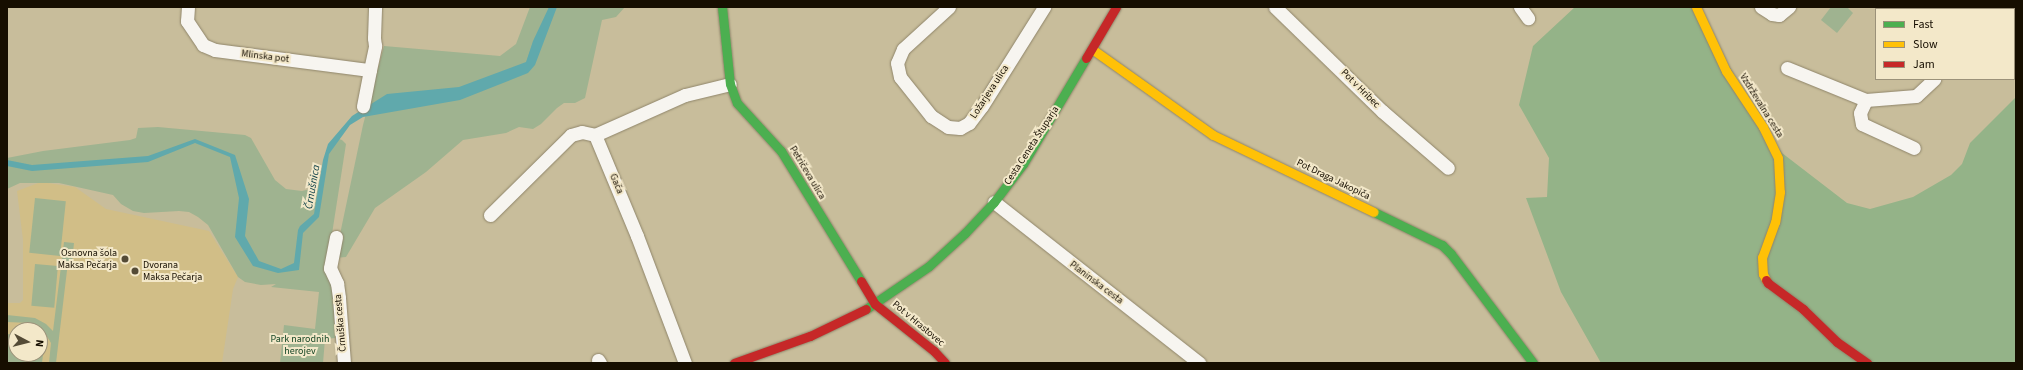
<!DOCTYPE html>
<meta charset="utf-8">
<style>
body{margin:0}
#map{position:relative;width:2023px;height:370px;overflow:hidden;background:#c8bd9b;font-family:"Source Sans 3",sans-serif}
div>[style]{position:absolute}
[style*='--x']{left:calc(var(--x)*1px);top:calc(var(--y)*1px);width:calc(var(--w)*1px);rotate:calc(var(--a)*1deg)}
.built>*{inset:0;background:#d1be87}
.green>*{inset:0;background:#9fb390;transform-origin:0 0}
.forest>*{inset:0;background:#94b388}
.water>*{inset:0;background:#60a9ac}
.roads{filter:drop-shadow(0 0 1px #8f856a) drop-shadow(0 0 1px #8f856a)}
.street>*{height:13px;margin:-6.5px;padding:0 6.5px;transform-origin:6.5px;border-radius:6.5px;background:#f7f5f0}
.fast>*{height:9px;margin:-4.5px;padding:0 4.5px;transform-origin:4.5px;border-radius:4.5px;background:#4caf50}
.slow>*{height:9px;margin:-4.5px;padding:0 4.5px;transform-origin:4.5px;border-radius:4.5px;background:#ffc107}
.jam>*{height:9px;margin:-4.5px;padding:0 4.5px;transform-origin:4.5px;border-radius:4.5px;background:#c62828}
.dots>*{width:11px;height:11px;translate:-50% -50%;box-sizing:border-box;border:2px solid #f3e8c9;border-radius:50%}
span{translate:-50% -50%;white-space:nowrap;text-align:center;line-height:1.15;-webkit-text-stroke:4px #f3e8c9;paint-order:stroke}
.street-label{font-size:10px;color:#160e00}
.poi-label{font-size:10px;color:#160e00}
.right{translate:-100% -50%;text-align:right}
.left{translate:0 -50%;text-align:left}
.park-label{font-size:10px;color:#134423}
.water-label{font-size:11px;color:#0f4047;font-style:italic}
.frame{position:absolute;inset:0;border:8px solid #160e00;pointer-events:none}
.legend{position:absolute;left:1875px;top:8px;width:140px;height:72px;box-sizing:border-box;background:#f3e8c9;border:1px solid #9b9179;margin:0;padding:5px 7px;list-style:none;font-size:12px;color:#160e00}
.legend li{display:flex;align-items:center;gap:8px;height:20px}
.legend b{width:20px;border:1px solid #9b9179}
.north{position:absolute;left:8px;top:322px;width:40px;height:40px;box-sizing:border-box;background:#f3e8c9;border:1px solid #9b9179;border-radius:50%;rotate:97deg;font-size:11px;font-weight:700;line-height:16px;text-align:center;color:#160e00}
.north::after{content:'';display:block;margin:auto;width:14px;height:18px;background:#544b36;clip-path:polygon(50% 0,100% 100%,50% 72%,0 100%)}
</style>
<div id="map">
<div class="built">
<div style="clip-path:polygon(evenodd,41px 182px,75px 187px,106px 209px,209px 231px,238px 277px,233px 289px,222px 363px,7px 363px,7px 303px,20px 303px,23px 300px,23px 240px,17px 191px,41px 182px,16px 330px,40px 330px,40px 354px,16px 354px,16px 330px)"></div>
</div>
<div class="green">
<div style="clip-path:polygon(530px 7px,625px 7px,616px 17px,602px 20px,585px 98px,575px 103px,564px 103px,557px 108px,541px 124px,533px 129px,519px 127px,506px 133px,463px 140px,426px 172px,375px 208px,346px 257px,335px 258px,363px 125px,384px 46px,500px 56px,516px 44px)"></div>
<div style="clip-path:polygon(1831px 7px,1847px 7px,1853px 13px,1837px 33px,1821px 20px)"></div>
<div style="clip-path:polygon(158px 127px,245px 135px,251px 138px,275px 180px,286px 189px,302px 191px,314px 188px,318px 182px,326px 164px,332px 141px,336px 138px,342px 140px,346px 144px,327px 266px,334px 299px,335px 338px,325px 339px,323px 363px,280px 363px,284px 325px,315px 329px,319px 292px,271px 287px,276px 284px,261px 285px,245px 282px,238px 277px,208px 225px,198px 217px,189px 212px,179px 211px,144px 213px,133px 211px,121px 204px,113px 195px,59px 183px,20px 183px,7px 189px,7px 158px,43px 151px,130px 140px,136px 138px,138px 128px)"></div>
<div style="left:35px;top:198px;width:31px;height:55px;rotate:6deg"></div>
<div style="clip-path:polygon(64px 242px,74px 243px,72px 262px,68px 262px,56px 363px,49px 363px,51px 343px,43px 330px,30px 323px,7px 322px,7px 315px,35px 318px,46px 324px,53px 331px)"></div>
<div style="left:35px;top:264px;width:23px;height:42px;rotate:5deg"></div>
<div style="clip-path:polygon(7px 334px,16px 335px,16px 354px,40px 354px,40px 338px,45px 338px,42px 363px,7px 363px)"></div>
</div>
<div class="forest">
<div style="clip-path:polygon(1575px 7px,1693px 7px,1782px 153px,1847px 203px,1870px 209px,1913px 197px,1951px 175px,1962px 164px,1970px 143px,2016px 97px,2016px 363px,1601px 363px,1561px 292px,1526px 198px,1547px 197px,1549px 158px,1519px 105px,1533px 46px)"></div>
</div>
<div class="water">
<div style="clip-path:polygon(549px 7px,557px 7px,535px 65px,528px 73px,460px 100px,363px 117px,350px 125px,329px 154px,319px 217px,303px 233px,299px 270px,278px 273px,253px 266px,235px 237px,239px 198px,230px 157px,195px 143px,148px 162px,32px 171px,7px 166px,7px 160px,32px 165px,148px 156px,195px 139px,235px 155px,249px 199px,245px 236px,259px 261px,281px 269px,294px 263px,298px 230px,300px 226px,314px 214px,323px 160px,328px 144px,352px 116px,387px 94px,459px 87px,526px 62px,533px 41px)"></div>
</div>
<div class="roads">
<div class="street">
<div style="--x:188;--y:7;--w:14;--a:94"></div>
<div style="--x:187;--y:21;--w:29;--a:56"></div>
<div style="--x:203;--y:45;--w:13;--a:23"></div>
<div style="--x:215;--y:50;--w:156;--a:7.4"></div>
<div style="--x:370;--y:70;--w:37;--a:101"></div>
<div style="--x:949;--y:7;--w:62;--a:137.6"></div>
<div style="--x:903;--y:49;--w:15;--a:113"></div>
<div style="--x:897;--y:63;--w:14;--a:78"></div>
<div style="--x:900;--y:77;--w:50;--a:51.5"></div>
<div style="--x:931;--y:116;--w:20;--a:33"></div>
<div style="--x:948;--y:127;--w:12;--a:5"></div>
<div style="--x:960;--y:128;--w:10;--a:-29"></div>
<div style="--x:969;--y:123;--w:21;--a:-53"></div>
<div style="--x:982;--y:106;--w:117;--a:-57.9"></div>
<div style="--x:1275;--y:7;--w:149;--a:44.2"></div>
<div style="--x:1382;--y:111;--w:87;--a:40.8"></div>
<div style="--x:1520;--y:7;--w:14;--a:54"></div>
<div style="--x:1761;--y:7;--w:13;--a:32"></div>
<div style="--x:1772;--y:14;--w:7;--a:8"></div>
<div style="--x:1779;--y:15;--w:13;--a:-39"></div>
<div style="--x:1996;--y:9;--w:3;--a:-45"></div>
<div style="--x:1787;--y:68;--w:85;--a:22.1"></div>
<div style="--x:1866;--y:100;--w:50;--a:-4.6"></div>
<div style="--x:1916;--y:96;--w:25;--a:-43"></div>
<div style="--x:370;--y:70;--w:25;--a:-78"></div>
<div style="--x:375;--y:46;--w:8;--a:-97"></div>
<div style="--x:374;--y:38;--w:31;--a:-88"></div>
<div style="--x:1866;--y:100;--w:14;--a:115"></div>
<div style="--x:1860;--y:113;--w:11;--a:80"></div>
<div style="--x:1862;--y:124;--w:57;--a:24.8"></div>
<div style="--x:595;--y:135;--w:98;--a:-24"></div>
<div style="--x:685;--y:95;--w:46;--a:-13.7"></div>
<div style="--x:994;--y:202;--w:261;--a:38.1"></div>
<div style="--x:490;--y:215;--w:114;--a:-44.6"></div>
<div style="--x:571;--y:135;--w:11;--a:-15"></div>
<div style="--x:582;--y:132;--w:13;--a:13"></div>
<div style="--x:595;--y:135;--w:109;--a:67.4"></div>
<div style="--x:637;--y:236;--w:136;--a:69.3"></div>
<div style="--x:336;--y:237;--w:32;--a:101"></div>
<div style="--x:330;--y:268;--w:17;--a:65"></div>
<div style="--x:337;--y:283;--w:15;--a:82"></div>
<div style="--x:339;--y:298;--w:65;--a:85.6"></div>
<div style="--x:598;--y:360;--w:4;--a:56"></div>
</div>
<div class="fast">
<div style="--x:722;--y:7;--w:77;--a:84.1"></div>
<div style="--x:730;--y:84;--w:20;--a:70"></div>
<div style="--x:737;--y:103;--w:65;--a:47.5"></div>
<div style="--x:781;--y:151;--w:153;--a:58.4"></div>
<div style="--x:1374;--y:212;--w:76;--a:25.9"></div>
<div style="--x:1442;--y:245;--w:13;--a:45"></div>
<div style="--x:1451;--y:254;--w:136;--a:53"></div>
<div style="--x:866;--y:309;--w:76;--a:-34.3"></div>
<div style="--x:929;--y:266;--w:49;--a:-42.5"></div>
<div style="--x:965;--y:233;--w:42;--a:-46.9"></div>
<div style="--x:994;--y:202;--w:48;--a:-52.7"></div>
<div style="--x:1023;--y:164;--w:123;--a:-59.3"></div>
</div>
<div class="slow">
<div style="--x:1696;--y:7;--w:71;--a:64.9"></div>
<div style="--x:1726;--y:71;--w:67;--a:56.5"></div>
<div style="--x:1763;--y:127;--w:34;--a:64"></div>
<div style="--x:1778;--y:158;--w:34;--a:87"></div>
<div style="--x:1780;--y:192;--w:30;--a:99"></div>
<div style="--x:1775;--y:222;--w:37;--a:110"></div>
<div style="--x:1762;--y:257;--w:17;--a:87"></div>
<div style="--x:1763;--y:274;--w:7;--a:63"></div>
<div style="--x:1092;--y:49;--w:148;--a:35.4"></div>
<div style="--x:1213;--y:135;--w:178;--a:25.6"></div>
</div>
<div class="jam">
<div style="--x:1086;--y:58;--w:59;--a:-59.5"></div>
<div style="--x:1766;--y:280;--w:4;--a:56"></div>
<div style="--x:1768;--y:283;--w:44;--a:36.6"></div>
<div style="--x:1803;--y:309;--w:47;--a:44.1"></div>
<div style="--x:1837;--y:342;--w:37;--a:35"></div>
<div style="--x:861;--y:281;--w:27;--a:59"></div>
<div style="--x:875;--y:304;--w:75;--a:38.5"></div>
<div style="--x:934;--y:351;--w:16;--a:47"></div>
<div style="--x:734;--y:363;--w:81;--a:-19.6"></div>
<div style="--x:810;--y:336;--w:62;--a:-25.7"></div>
</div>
</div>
<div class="dots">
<div style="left:125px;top:259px;background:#544b36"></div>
<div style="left:135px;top:271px;background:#544b36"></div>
</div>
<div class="street-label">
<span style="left:265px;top:57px;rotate:7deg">Mlinska pot</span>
<span style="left:1360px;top:89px;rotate:45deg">Pot v Hribec</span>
<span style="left:990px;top:92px;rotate:-57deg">Ložarjeva ulica</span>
<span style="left:1761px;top:106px;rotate:58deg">Vzdrževalna cesta</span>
<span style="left:1032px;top:146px;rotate:-57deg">Cesta Ceneta Štuparja</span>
<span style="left:807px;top:173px;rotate:59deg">Petričeva ulica</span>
<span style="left:1333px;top:180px;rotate:26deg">Pot Draga Jakopiča</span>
<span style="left:616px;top:184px;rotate:67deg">Gača</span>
<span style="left:1096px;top:283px;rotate:37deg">Planinska cesta</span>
<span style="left:341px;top:323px;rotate:-95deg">Črnuška cesta</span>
<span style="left:918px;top:324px;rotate:40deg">Pot v Hrastovec</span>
</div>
<div class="poi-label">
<span class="right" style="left:117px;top:259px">Osnovna šola<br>Maksa Pečarja</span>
<span class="left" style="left:143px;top:271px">Dvorana<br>Maksa Pečarja</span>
</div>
<div class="park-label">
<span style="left:300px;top:345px">Park narodnih<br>herojev</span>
</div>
<div class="water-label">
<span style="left:313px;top:187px;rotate:-80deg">Črnušnica</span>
</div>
<div class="frame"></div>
<ul class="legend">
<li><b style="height:5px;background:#4caf50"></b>Fast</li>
<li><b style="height:5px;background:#ffc107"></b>Slow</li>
<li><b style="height:5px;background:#c62828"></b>Jam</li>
</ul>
<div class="north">N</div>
</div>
